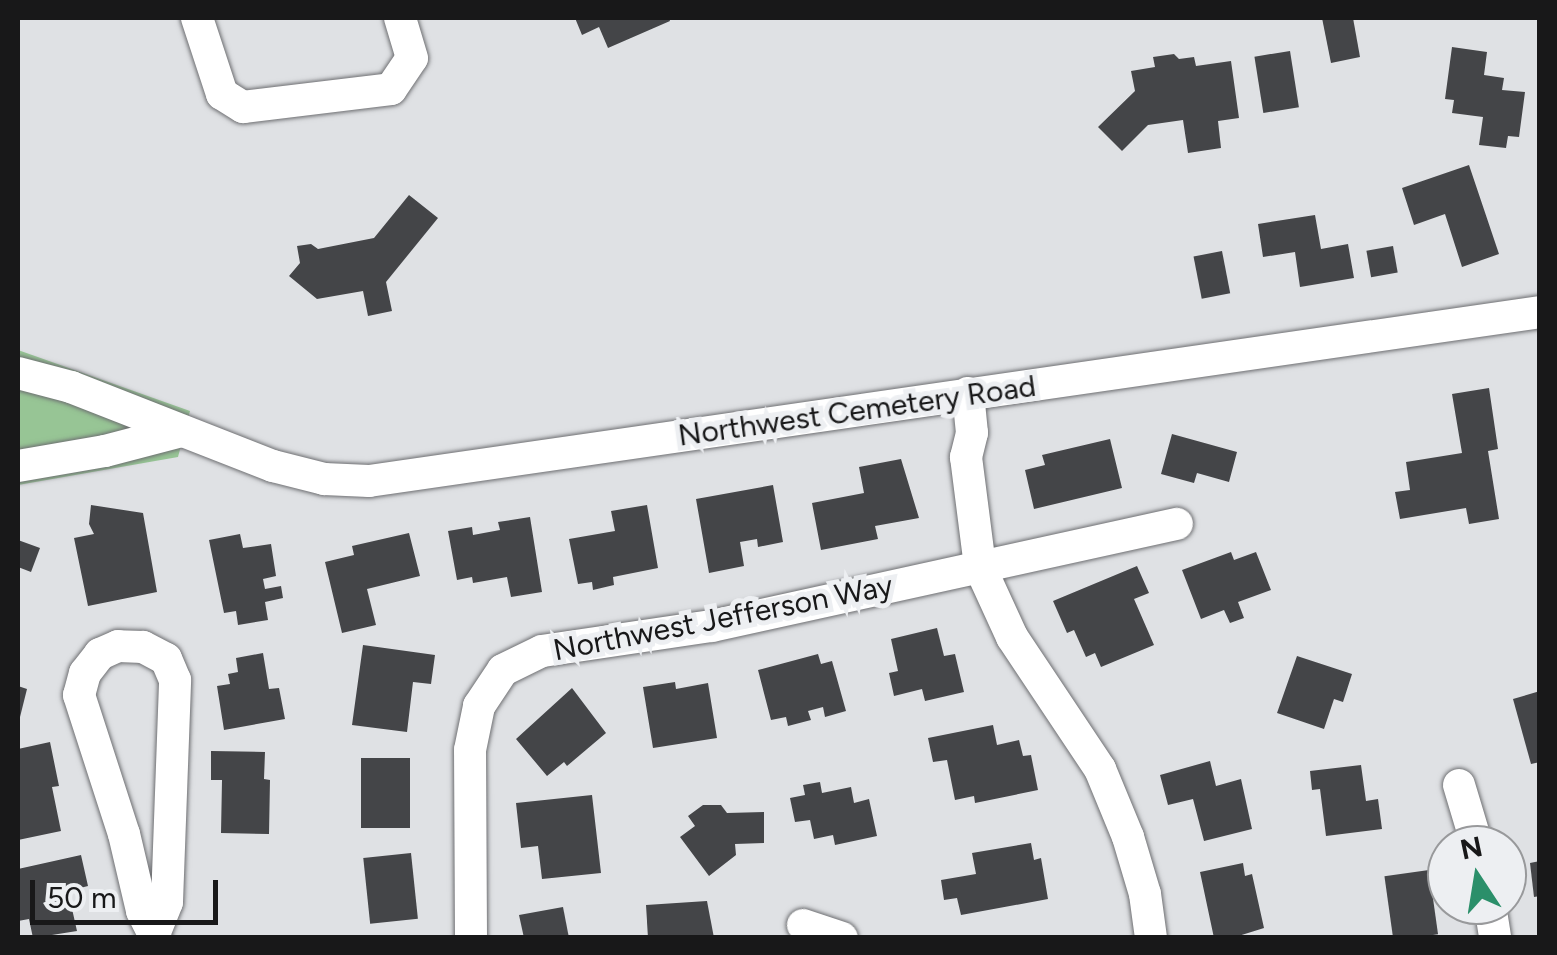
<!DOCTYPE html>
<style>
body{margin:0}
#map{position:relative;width:1557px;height:955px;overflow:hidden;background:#dfe1e4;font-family:Figtree,sans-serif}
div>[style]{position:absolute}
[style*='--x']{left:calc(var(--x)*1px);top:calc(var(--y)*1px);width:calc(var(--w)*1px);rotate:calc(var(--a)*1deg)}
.green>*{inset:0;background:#97c595}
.building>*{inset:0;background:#444548;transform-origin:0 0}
.roads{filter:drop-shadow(0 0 2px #6e6f72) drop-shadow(0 0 2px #6e6f72)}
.minor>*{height:32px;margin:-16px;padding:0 16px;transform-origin:16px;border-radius:16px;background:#fff}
span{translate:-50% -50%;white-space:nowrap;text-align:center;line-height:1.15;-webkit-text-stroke:10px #edeff2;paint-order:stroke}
.street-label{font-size:30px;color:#181819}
.frame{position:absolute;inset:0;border:20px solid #181819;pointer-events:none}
.north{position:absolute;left:1427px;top:825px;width:100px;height:100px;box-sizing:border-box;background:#edeff2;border:2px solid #98999b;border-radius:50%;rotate:348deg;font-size:28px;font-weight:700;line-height:40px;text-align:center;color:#181819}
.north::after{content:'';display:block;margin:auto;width:35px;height:45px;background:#2b8f6a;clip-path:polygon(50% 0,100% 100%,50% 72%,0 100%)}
.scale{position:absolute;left:30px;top:880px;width:188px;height:45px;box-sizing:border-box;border:5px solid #181819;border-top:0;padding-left:12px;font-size:30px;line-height:35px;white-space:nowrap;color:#181819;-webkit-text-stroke:8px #edeff2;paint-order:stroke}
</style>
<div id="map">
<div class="green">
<div style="clip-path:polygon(18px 350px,190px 411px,178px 457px,18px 485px)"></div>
</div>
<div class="building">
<div style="clip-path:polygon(575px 18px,669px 18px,670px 21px,608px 48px,599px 27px,582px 35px)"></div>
<div style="clip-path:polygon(1322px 18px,1353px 18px,1360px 57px,1331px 63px)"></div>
<div style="clip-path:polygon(1452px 47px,1487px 52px,1484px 75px,1504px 78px,1502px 90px,1525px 92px,1519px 137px,1508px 136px,1506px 148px,1479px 145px,1483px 117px,1452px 113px,1454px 100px,1445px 99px)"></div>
<div style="left:1290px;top:51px;width:57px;height:36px;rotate:81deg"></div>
<div style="clip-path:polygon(1174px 54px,1179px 59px,1194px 57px,1196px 66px,1231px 61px,1239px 118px,1218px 121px,1221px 148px,1188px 153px,1183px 120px,1148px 125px,1122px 151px,1098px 127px,1135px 91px,1131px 71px,1155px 67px,1153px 57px)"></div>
<div style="clip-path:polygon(1469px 165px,1499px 254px,1462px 267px,1445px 214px,1414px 225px,1402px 188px)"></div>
<div style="clip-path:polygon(409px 195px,438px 218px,386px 282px,392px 311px,368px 316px,363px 291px,317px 299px,289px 276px,300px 263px,297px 246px,311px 244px,318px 249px,374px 238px)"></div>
<div style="clip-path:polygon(1315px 215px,1321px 249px,1348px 244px,1354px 278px,1300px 287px,1295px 252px,1263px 257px,1258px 224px)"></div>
<div style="left:1393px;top:246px;width:27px;height:27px;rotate:80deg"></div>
<div style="left:1222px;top:251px;width:43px;height:29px;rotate:79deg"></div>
<div style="clip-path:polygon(1489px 388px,1498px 449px,1488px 451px,1499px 519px,1469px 524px,1466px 508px,1400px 519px,1395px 492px,1410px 490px,1406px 462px,1462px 453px,1452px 394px)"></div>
<div style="clip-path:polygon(1172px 434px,1237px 452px,1229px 482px,1197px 473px,1194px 483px,1161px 474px)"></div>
<div style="clip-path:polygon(1110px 439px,1122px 488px,1034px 509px,1025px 470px,1045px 465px,1042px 455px)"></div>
<div style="clip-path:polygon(901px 459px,919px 518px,875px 526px,878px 539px,821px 550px,812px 503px,864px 493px,859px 467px)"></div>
<div style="clip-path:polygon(773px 485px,783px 542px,758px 547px,757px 539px,740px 542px,744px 566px,709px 573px,696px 499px)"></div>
<div style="clip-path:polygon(91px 505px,143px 513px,157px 592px,88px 606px,74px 538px,94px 534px,89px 524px)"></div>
<div style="clip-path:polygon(647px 505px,658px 568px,613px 577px,614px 585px,593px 590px,592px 582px,578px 584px,569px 539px,615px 531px,611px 511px)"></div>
<div style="clip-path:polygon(530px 517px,542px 592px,511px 597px,507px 577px,473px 583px,472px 577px,457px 580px,448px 531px,472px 527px,473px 535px,500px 530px,498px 522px)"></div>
<div style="clip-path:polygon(409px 533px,420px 576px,367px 589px,376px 625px,342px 633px,325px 562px,354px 555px,352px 546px)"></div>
<div style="clip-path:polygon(240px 534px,243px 548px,271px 544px,276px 576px,263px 579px,265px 589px,281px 586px,283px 598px,265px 602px,268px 620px,238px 625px,236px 611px,224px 613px,209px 540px)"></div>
<div style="clip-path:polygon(18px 540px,40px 548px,31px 572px,18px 567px)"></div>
<div style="clip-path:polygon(1231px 552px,1234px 560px,1256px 552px,1271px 590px,1238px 602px,1244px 618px,1230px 623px,1224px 610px,1201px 619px,1182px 570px)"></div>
<div style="clip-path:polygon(1137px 566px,1149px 593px,1134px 599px,1154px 645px,1101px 667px,1095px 653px,1086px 657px,1074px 630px,1067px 633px,1053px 601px)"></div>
<div style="clip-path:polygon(937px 628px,944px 656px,955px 654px,964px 692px,925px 701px,922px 689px,894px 696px,889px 673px,898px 671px,891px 639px)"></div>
<div style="clip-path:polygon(363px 645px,435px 655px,431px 684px,413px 682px,407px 732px,352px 725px)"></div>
<div style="clip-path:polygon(263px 653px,269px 689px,279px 688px,285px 719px,224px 730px,217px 686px,230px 684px,228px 674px,238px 672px,236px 658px)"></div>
<div style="clip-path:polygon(818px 654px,821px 664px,832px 661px,846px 711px,825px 717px,823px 707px,808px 711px,811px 720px,788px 726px,786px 717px,771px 720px,758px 670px)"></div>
<div style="clip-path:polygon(1297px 656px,1352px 674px,1343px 702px,1334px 699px,1324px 729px,1277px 713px)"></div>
<div style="clip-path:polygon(675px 682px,676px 689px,708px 683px,717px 738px,653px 748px,643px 687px)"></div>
<div style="clip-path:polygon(18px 686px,27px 689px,19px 721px,18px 721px)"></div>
<div style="clip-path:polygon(572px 688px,606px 733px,567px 766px,564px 762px,547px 776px,516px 739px)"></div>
<div style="clip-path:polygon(1540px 691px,1540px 762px,1531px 764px,1513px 699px)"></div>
<div style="clip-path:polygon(993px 725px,997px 745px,1019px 740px,1023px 756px,1031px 755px,1038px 790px,975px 803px,974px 796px,955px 800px,947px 760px,933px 762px,928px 738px)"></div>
<div style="clip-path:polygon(50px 742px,59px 786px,52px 787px,61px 831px,18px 840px,18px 749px)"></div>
<div style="clip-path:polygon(211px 751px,265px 752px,264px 779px,270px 780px,269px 834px,221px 833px,222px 780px,211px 780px)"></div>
<div style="left:361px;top:758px;width:49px;height:70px"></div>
<div style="clip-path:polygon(1210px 761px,1216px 786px,1241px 779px,1252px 829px,1204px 841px,1193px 799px,1168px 805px,1160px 775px)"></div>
<div style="clip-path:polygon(1361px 765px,1366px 801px,1378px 799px,1382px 829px,1326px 836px,1320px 789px,1312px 790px,1310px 771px)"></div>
<div style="clip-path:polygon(820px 782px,822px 793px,851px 787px,854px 803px,869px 799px,877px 836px,835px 845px,833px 835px,814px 839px,810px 820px,795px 822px,790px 798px,805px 795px,803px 785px)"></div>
<div style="clip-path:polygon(592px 795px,601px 873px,542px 879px,538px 846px,521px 848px,516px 803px)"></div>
<div style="clip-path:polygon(703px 805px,721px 805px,727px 813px,764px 812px,764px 843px,735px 844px,736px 855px,709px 876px,680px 837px,695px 826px,688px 816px)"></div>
<div style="clip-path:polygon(1031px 843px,1034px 860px,1041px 858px,1048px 899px,961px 915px,957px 898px,944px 900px,941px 880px,976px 874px,972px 853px)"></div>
<div style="left:411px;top:853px;width:66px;height:48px;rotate:84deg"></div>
<div style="clip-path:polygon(81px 855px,88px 886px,68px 891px,77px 931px,33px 938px,29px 919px,18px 921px,18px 869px)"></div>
<div style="clip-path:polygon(1540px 861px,1540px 896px,1534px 897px,1530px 863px)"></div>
<div style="clip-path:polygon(1243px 863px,1245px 876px,1252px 874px,1264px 928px,1232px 938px,1214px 938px,1200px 872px)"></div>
<div style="left:1429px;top:870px;width:65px;height:45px;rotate:82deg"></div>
<div style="clip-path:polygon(707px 901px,714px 938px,648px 938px,646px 905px)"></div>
<div style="clip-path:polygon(563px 907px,569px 938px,524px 938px,519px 915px)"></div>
</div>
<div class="roads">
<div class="minor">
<div style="--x:197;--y:18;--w:80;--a:71.8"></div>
<div style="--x:222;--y:94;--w:25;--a:32"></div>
<div style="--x:243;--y:107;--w:149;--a:-6.9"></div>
<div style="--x:391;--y:89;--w:37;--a:-56"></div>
<div style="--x:412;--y:58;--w:42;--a:-106.7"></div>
<div style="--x:18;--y:373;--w:55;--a:14.8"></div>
<div style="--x:71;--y:387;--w:217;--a:21.4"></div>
<div style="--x:273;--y:466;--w:53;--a:14.3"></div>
<div style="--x:324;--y:479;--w:45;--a:2.5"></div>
<div style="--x:369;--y:481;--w:1183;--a:-8.21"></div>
<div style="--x:968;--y:393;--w:40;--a:84.3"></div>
<div style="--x:972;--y:433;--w:25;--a:104"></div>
<div style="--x:966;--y:457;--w:111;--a:82.7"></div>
<div style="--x:980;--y:567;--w:77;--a:65.4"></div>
<div style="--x:1012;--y:637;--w:159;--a:56.3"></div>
<div style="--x:1100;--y:769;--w:74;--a:67.6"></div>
<div style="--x:1128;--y:837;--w:59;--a:73.4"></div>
<div style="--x:1145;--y:894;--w:44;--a:82.2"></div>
<div style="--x:18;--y:466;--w:88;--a:-9.8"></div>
<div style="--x:105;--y:451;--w:79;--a:-14.7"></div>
<div style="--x:1459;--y:785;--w:63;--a:73.3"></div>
<div style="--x:1490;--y:905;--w:33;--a:81"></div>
<div style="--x:803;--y:925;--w:41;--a:18.4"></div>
<div style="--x:155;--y:932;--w:32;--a:-68"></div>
<div style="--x:167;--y:902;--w:222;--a:-87.9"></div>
<div style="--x:175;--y:680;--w:23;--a:-113"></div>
<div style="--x:166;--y:659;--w:26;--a:-152"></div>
<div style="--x:143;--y:647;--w:25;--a:-178"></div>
<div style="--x:118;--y:646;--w:20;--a:156"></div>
<div style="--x:100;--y:654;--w:24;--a:128"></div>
<div style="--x:85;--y:673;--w:23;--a:105"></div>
<div style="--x:79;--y:695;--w:146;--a:72.1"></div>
<div style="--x:124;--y:834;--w:79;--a:76.8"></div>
<div style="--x:142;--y:911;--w:30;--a:63"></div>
<div style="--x:471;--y:938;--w:188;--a:-90.3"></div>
<div style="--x:470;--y:750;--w:45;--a:-78.4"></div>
<div style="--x:479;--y:706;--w:43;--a:-56.3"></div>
<div style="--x:503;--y:670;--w:43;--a:-26"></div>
<div style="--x:542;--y:651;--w:172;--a:-8.4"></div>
<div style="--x:712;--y:626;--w:476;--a:-12.4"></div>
</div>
</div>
<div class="street-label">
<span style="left:857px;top:411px;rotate:-8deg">Northwest Cemetery Road</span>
<span style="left:723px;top:618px;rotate:-11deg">Northwest Jefferson Way</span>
</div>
<div class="frame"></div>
<div class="north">N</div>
<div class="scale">50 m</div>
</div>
